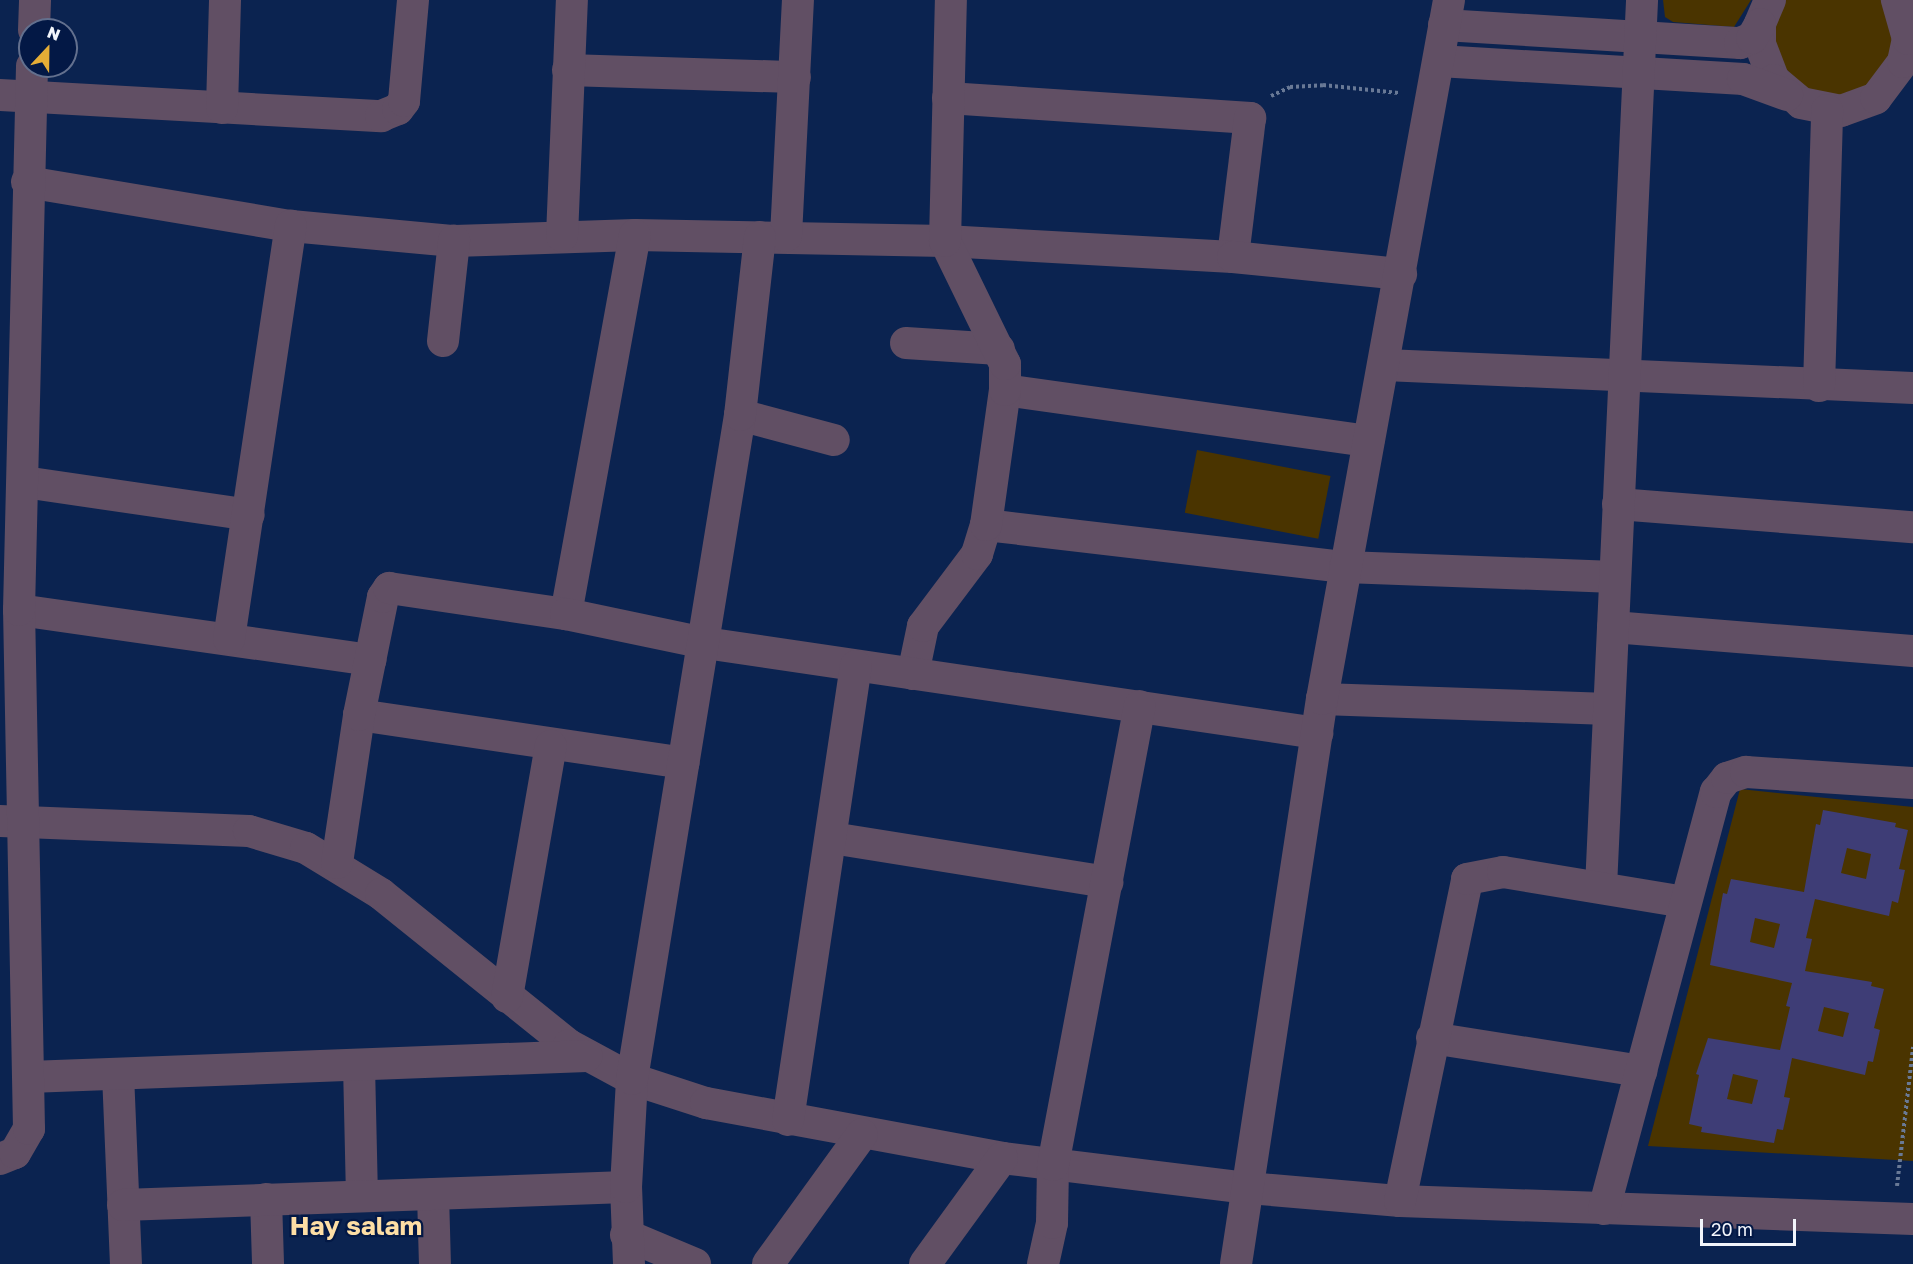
<!DOCTYPE html>
<style>
body{margin:0}
#map{position:relative;width:1913px;height:1264px;overflow:hidden;background:#0b2350;font-family:"Golos Text",sans-serif}
div>[style]{position:absolute}
[style*='--x']{left:calc(var(--x)*1px);top:calc(var(--y)*1px);width:calc(var(--w)*1px);rotate:calc(var(--a)*1deg)}
.green>*{inset:0;background:#4a3400;transform-origin:0 0}
.building>*{inset:0;background:#3e3d76}
.path>*{height:4px;margin-top:-2px;transform-origin:0;background:repeating-linear-gradient(90deg,#697996 0 3px,transparent 0 6px)}
.minor>*{height:32px;margin:-16px;padding:0 16px;transform-origin:16px;border-radius:16px;background:#614f64}
span{translate:-50% -50%;white-space:nowrap;text-align:center;line-height:1.15;-webkit-text-stroke:4.5px #031845;paint-order:stroke}
.district-label{font-size:26px;color:#fddea5;font-weight:700}
.north{position:absolute;left:18px;top:18px;width:60px;height:60px;box-sizing:border-box;background:#031845;border:2px solid #63708e;border-radius:50%;rotate:22deg;font-size:16px;font-weight:700;line-height:24px;text-align:center;color:#f2f5fb}
.north::after{content:'';display:block;margin:auto;width:21px;height:27px;background:#e5ad36;clip-path:polygon(50% 0,100% 100%,50% 72%,0 100%)}
.scale{position:absolute;left:1700px;top:1219px;width:96px;height:27px;box-sizing:border-box;border:3px solid #f2f5fb;border-top:0;padding-left:8px;font-size:18px;line-height:21px;white-space:nowrap;color:#f2f5fb;-webkit-text-stroke:4px #031845;paint-order:stroke}
</style>
<div id="map">
<div class="green">
<div style="clip-path:polygon(1663px 0,1751px 0,1734px 27px,1673px 22px,1665px 17px)"></div>
<div style="clip-path:polygon(1786px 0,1884px 0,1896px 30px,1891px 65px,1851px 98px,1816px 97px,1778px 62px,1773px 28px)"></div>
<div style="left:1197px;top:450px;width:136px;height:64px;rotate:11deg"></div>
<div style="clip-path:polygon(1740px 789px,1913px 807px,1913px 1161px,1648px 1146px)"></div>
</div>
<div class="building">
<div style="clip-path:polygon(evenodd,1823px 810px,1896px 823px,1895px 827px,1908px 830px,1899px 869px,1905px 870px,1898px 903px,1892px 901px,1889px 916px,1815px 899px,1806px 938px,1812px 939px,1805px 971px,1872px 982px,1871px 986px,1884px 989px,1874px 1028px,1880px 1030px,1873px 1062px,1868px 1061px,1865px 1075px,1792px 1058px,1784px 1097px,1790px 1098px,1783px 1130px,1777px 1129px,1774px 1143px,1701px 1132px,1702px 1127px,1689px 1124px,1699px 1075px,1696px 1074px,1708px 1038px,1780px 1050px,1790px 1007px,1786px 1006px,1792px 983px,1710px 965px,1723px 893px,1727px 894px,1731px 879px,1804px 892px,1816px 824px,1820px 825px,1823px 810px,1847px 848px,1871px 854px,1866px 879px,1841px 873px,1847px 848px,1823px 810px,1755px 918px,1780px 924px,1774px 948px,1750px 942px,1755px 918px,1823px 810px,1824px 1007px,1849px 1013px,1843px 1037px,1818px 1031px,1824px 1007px,1823px 810px,1733px 1074px,1758px 1080px,1752px 1104px,1727px 1099px,1733px 1074px)"></div>
</div>
<div class="path">
<div style="--x:1271;--y:96;--w:21;--a:-25"></div>
<div style="--x:1290;--y:87;--w:33;--a:-3"></div>
<div style="--x:1323;--y:85;--w:76;--a:6"></div>
<div style="--x:1897;--y:1186;--w:140;--a:-83.4"></div>
</div>
<div class="minor">
<div style="--x:1770;--y:0;--w:26;--a:113"></div>
<div style="--x:1760;--y:24;--w:20;--a:90"></div>
<div style="--x:1760;--y:44;--w:39;--a:69"></div>
<div style="--x:1774;--y:80;--w:35;--a:40"></div>
<div style="--x:1801;--y:103;--w:41;--a:11.3"></div>
<div style="--x:1841;--y:111;--w:37;--a:-20"></div>
<div style="--x:1876;--y:98;--w:45;--a:-53.1"></div>
<div style="--x:1903;--y:62;--w:24;--a:-78"></div>
<div style="--x:1908;--y:39;--w:41;--a:-105.8"></div>
<div style="--x:1444;--y:25;--w:297;--a:3.5"></div>
<div style="--x:1740;--y:43;--w:13;--a:-23"></div>
<div style="--x:1752;--y:38;--w:16;--a:-60"></div>
<div style="--x:34;--y:30;--w:30;--a:-88"></div>
<div style="--x:1439;--y:61;--w:305;--a:3.4"></div>
<div style="--x:1743;--y:79;--w:47;--a:20"></div>
<div style="--x:568;--y:70;--w:227;--a:1.8"></div>
<div style="--x:0;--y:95;--w:382;--a:3.2"></div>
<div style="--x:381;--y:116;--w:18;--a:-22"></div>
<div style="--x:398;--y:109;--w:10;--a:-53"></div>
<div style="--x:404;--y:101;--w:101;--a:-84.9"></div>
<div style="--x:948;--y:98;--w:303;--a:3.8"></div>
<div style="--x:1250;--y:118;--w:140;--a:97"></div>
<div style="--x:222;--y:108;--w:108;--a:-88.4"></div>
<div style="--x:27;--y:182;--w:268;--a:9.5"></div>
<div style="--x:291;--y:226;--w:164;--a:5.3"></div>
<div style="--x:454;--y:241;--w:181;--a:-1.9"></div>
<div style="--x:635;--y:235;--w:310;--a:1.1"></div>
<div style="--x:945;--y:241;--w:288;--a:3.2"></div>
<div style="--x:1233;--y:257;--w:169;--a:5.8"></div>
<div style="--x:562;--y:236;--w:236;--a:-87.6"></div>
<div style="--x:786;--y:236;--w:236;--a:-87.1"></div>
<div style="--x:443;--y:341;--w:101;--a:-83.7"></div>
<div style="--x:906;--y:343;--w:93;--a:3.7"></div>
<div style="--x:1385;--y:365;--w:529;--a:2.49"></div>
<div style="--x:1819;--y:386;--w:276;--a:-88.3"></div>
<div style="--x:1005;--y:390;--w:367;--a:8"></div>
<div style="--x:740;--y:415;--w:97;--a:14.9"></div>
<div style="--x:24;--y:482;--w:227;--a:8.3"></div>
<div style="--x:1618;--y:504;--w:296;--a:4.5"></div>
<div style="--x:986;--y:525;--w:361;--a:6.7"></div>
<div style="--x:1345;--y:567;--w:270;--a:2.1"></div>
<div style="--x:19;--y:610;--w:355;--a:8.1"></div>
<div style="--x:566;--y:614;--w:385;--a:-79.7"></div>
<div style="--x:1613;--y:627;--w:301;--a:4.6"></div>
<div style="--x:229;--y:639;--w:418;--a:-81.5"></div>
<div style="--x:913;--y:674;--w:49;--a:-78.2"></div>
<div style="--x:923;--y:626;--w:90;--a:-53.1"></div>
<div style="--x:977;--y:554;--w:30;--a:-73"></div>
<div style="--x:986;--y:525;--w:136;--a:-82"></div>
<div style="--x:1005;--y:390;--w:26;--a:-90"></div>
<div style="--x:1005;--y:364;--w:137;--a:-116"></div>
<div style="--x:945;--y:241;--w:241;--a:-88.6"></div>
<div style="--x:1322;--y:699;--w:287;--a:2"></div>
<div style="--x:359;--y:715;--w:328;--a:8.4"></div>
<div style="--x:0;--y:821;--w:249;--a:2.3"></div>
<div style="--x:249;--y:831;--w:59;--a:16.6"></div>
<div style="--x:306;--y:848;--w:88;--a:31.5"></div>
<div style="--x:381;--y:894;--w:241;--a:38.8"></div>
<div style="--x:569;--y:1045;--w:72;--a:28.4"></div>
<div style="--x:632;--y:1079;--w:78;--a:18"></div>
<div style="--x:706;--y:1103;--w:301;--a:10.5"></div>
<div style="--x:1002;--y:1158;--w:248;--a:7"></div>
<div style="--x:1248;--y:1188;--w:153;--a:4.9"></div>
<div style="--x:1400;--y:1201;--w:513;--a:2.01"></div>
<div style="--x:832;--y:838;--w:279;--a:9.1"></div>
<div style="--x:337;--y:863;--w:150;--a:-81.5"></div>
<div style="--x:359;--y:715;--w:120;--a:-78.5"></div>
<div style="--x:383;--y:597;--w:11;--a:-56"></div>
<div style="--x:389;--y:588;--w:179;--a:8.4"></div>
<div style="--x:566;--y:614;--w:142;--a:11.8"></div>
<div style="--x:705;--y:643;--w:619;--a:8.37"></div>
<div style="--x:1601;--y:887;--w:888;--a:-87.35"></div>
<div style="--x:507;--y:997;--w:255;--a:-80.1"></div>
<div style="--x:1432;--y:1038;--w:212;--a:9"></div>
<div style="--x:359;--y:1065;--w:131;--a:88.7"></div>
<div style="--x:118;--y:1074;--w:190;--a:87.6"></div>
<div style="--x:29;--y:1077;--w:558;--a:-2.16"></div>
<div style="--x:788;--y:1120;--w:459;--a:-81.5"></div>
<div style="--x:0;--y:1159;--w:16;--a:-22"></div>
<div style="--x:15;--y:1153;--w:28;--a:-60"></div>
<div style="--x:29;--y:1129;--w:519;--a:-91.1"></div>
<div style="--x:19;--y:610;--w:544;--a:-88.63"></div>
<div style="--x:433;--y:1194;--w:70;--a:88.4"></div>
<div style="--x:266;--y:1199;--w:65;--a:88.2"></div>
<div style="--x:1400;--y:1201;--w:329;--a:-78.2"></div>
<div style="--x:1467;--y:879;--w:37;--a:-11"></div>
<div style="--x:1503;--y:872;--w:184;--a:9.4"></div>
<div style="--x:123;--y:1205;--w:503;--a:-2.05"></div>
<div style="--x:1604;--y:1209;--w:432;--a:-75"></div>
<div style="--x:1716;--y:792;--w:18;--a:-52"></div>
<div style="--x:1727;--y:778;--w:20;--a:-18"></div>
<div style="--x:1746;--y:772;--w:167;--a:3.8"></div>
<div style="--x:626;--y:1235;--w:75;--a:22.8"></div>
<div style="--x:629;--y:1264;--w:77;--a:-92.2"></div>
<div style="--x:626;--y:1187;--w:108;--a:-86.8"></div>
<div style="--x:632;--y:1079;--w:673;--a:-80.76"></div>
<div style="--x:740;--y:415;--w:179;--a:-83.6"></div>
<div style="--x:768;--y:1264;--w:160;--a:-54.1"></div>
<div style="--x:925;--y:1264;--w:131;--a:-54"></div>
<div style="--x:1043;--y:1264;--w:42;--a:-77.6"></div>
<div style="--x:1052;--y:1223;--w:58;--a:-89"></div>
<div style="--x:1053;--y:1165;--w:467;--a:-79.3"></div>
<div style="--x:1236;--y:1264;--w:572;--a:-81.35"></div>
<div style="--x:1322;--y:699;--w:710;--a:-79.7"></div>
</div>
<div class="district-label">
<span style="left:356px;top:1226px">Hay salam</span>
</div>
<div class="north">N</div>
<div class="scale">20 m</div>
</div>
